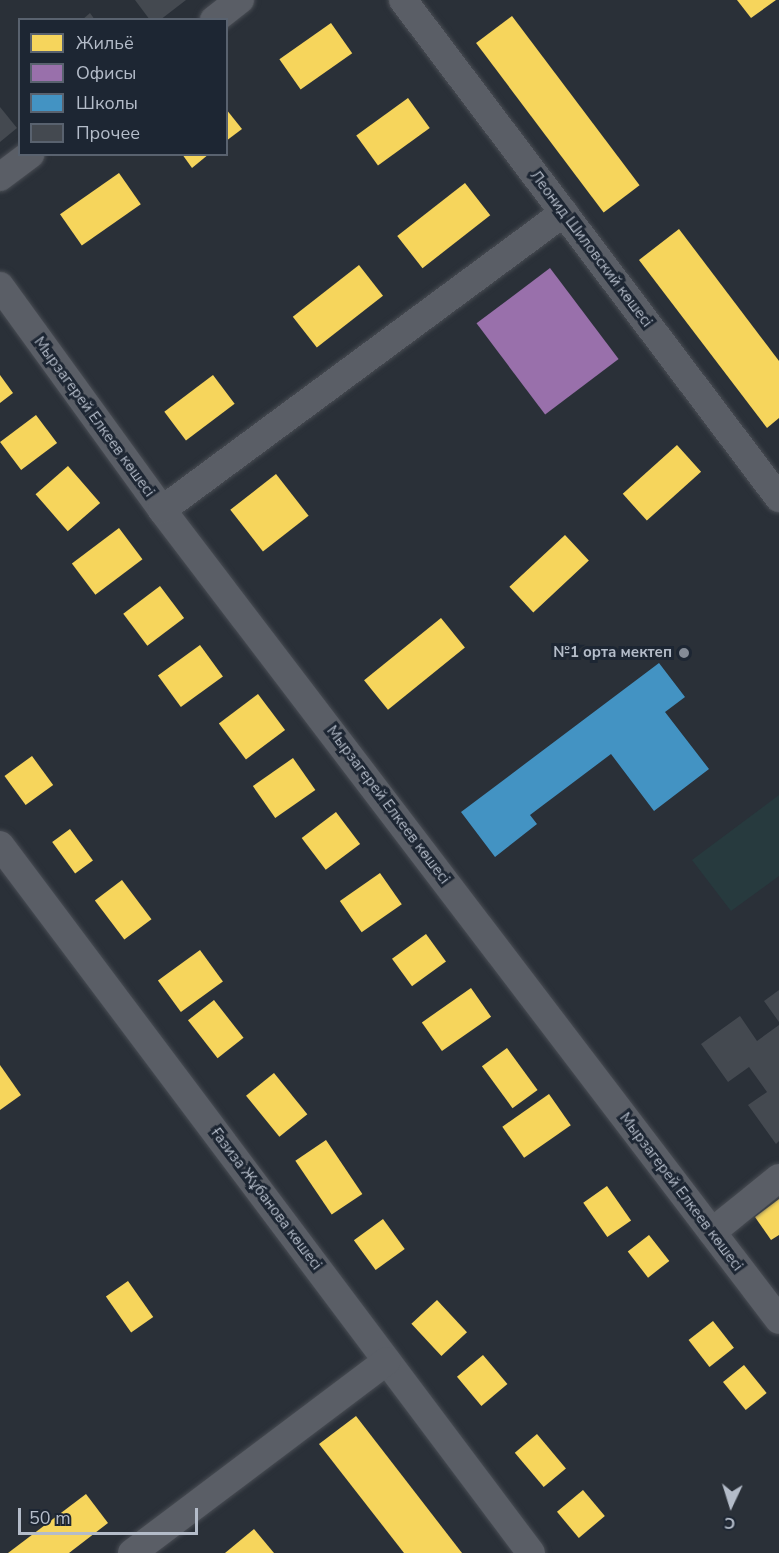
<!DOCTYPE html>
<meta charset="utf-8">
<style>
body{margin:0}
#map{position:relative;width:779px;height:1553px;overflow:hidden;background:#2a3038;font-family:"Nunito Sans",sans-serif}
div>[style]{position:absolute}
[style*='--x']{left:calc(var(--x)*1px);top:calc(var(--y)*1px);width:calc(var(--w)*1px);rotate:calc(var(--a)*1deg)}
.green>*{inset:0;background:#273a3e}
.homes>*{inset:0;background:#f6d55c;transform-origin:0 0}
.offices>*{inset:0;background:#9970ab;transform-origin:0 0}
.schools>*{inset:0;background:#4393c3}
.building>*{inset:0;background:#444950}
.roads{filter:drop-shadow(0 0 2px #484c53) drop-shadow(0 0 2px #484c53)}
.minor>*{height:28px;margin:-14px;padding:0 14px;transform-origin:14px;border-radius:14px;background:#5a5e66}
.dots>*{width:16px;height:16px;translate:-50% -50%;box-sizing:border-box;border:3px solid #1d2633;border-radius:50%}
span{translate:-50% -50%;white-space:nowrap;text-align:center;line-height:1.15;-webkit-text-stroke:6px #1d2633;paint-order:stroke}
.street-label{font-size:15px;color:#b4bcc9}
.poi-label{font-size:15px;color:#b4bcc9;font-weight:700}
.right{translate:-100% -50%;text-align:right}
.legend{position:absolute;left:18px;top:18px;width:210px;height:138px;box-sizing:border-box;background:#1d2633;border:2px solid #59626f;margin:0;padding:8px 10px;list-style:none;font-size:18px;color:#b4bcc9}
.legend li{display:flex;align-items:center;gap:12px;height:30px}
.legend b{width:30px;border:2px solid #59626f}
.north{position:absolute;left:701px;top:1475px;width:60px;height:60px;-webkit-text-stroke:4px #1d2633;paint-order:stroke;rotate:184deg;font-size:16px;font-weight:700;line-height:24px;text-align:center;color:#b4bcc9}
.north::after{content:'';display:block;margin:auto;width:21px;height:27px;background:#b4bcc9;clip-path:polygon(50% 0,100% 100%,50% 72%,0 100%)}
.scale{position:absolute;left:18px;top:1508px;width:180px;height:27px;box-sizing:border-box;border:3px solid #b4bcc9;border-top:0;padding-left:8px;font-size:18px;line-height:21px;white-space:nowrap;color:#b4bcc9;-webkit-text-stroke:4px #1d2633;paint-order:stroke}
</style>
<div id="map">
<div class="green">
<div style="clip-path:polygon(779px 795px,779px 876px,731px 911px,692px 860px)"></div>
</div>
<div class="homes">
<div style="clip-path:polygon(737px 0,776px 0,751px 18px)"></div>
<div style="left:512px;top:16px;width:212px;height:45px;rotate:53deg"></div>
<div style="left:331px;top:23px;width:37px;height:63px;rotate:55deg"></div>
<div style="left:408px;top:98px;width:37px;height:64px;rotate:54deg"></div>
<div style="clip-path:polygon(226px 109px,242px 129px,226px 141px)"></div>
<div style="clip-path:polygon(182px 154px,209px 154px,192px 168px)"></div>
<div style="left:119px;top:173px;width:38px;height:72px;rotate:55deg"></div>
<div style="left:465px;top:183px;width:41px;height:86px;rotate:52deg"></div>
<div style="clip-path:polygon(679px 229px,779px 361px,779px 418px,767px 428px,639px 260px)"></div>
<div style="left:359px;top:265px;width:39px;height:84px;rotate:52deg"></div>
<div style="clip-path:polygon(0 375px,13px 393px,0 403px)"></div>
<div style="left:213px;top:375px;width:36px;height:61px;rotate:53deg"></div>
<div style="left:36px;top:415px;width:35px;height:45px;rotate:53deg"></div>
<div style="left:677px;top:445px;width:36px;height:73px;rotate:48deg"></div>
<div style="left:68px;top:466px;width:49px;height:43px;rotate:49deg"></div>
<div style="left:276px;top:474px;width:53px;height:58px;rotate:52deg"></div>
<div style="left:119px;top:528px;width:39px;height:59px;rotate:53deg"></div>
<div style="left:565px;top:535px;width:35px;height:76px;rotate:47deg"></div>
<div style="left:160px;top:586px;width:40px;height:46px;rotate:53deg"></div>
<div style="left:441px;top:618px;width:38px;height:99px;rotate:51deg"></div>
<div style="left:200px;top:645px;width:39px;height:52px;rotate:54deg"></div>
<div style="left:258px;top:694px;width:45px;height:49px;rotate:53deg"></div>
<div style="left:32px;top:756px;width:36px;height:34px;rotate:54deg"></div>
<div style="left:293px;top:758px;width:39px;height:49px;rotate:55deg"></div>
<div style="left:336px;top:812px;width:40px;height:43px;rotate:53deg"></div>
<div style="left:70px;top:829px;width:39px;height:22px;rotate:54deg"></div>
<div style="left:380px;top:873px;width:38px;height:49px;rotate:55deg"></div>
<div style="left:122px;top:880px;width:49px;height:34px;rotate:53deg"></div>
<div style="left:426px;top:934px;width:34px;height:42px;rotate:54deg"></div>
<div style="left:200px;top:950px;width:39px;height:52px;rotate:54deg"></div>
<div style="left:471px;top:988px;width:35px;height:60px;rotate:55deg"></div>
<div style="left:214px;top:1000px;width:48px;height:33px;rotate:52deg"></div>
<div style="left:507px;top:1048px;width:52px;height:31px;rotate:54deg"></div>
<div style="clip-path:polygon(0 1065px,21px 1095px,0 1110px)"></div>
<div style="left:274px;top:1073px;width:53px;height:36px;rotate:51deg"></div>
<div style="left:549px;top:1094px;width:38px;height:57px;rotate:55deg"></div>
<div style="left:326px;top:1140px;width:65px;height:37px;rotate:56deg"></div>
<div style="left:607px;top:1186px;width:42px;height:29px;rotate:55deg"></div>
<div style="clip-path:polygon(779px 1199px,779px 1235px,771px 1240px,755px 1217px)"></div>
<div style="left:383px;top:1219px;width:37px;height:36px;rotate:54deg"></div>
<div style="left:649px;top:1235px;width:33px;height:27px;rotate:52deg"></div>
<div style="left:128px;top:1281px;width:44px;height:27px;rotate:55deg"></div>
<div style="left:437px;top:1300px;width:44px;height:35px;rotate:47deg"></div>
<div style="left:713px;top:1321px;width:34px;height:31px;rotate:52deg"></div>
<div style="left:483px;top:1355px;width:38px;height:34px;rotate:50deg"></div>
<div style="left:744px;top:1365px;width:36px;height:27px;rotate:51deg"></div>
<div style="clip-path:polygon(356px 1416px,462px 1553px,404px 1553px,319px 1444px)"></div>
<div style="left:537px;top:1434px;width:45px;height:29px;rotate:50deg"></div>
<div style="left:583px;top:1490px;width:34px;height:34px;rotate:50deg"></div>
<div style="clip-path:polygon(86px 1494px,108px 1523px,69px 1553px,8px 1553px)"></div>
<div style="clip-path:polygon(254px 1529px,274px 1553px,225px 1553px)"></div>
</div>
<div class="offices">
<div style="left:550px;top:268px;width:114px;height:92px;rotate:53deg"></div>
</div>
<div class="schools">
<div style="clip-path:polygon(659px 663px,685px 697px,665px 712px,709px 769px,654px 811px,611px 754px,530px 815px,537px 824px,495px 857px,461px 812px)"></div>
</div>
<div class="building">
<div style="clip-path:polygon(135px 0,186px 0,160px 20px,150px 20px)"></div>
<div style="clip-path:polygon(90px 13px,95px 20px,82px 20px)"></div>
<div style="clip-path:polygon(0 107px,17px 128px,0 142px)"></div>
<div style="clip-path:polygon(779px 990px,779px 1022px,764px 1001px)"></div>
<div style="clip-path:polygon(740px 1016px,757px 1041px,779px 1025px,779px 1141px,776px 1144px,748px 1105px,767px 1092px,749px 1067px,728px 1082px,701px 1044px)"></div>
</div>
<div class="roads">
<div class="minor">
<div style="--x:403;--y:0;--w:624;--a:52.95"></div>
<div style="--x:214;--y:20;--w:33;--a:-38"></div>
<div style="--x:0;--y:177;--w:38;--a:-37"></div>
<div style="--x:0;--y:286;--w:276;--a:54.1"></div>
<div style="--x:162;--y:510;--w:1018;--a:52.7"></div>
<div style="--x:162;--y:510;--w:500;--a:-36.5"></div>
<div style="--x:0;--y:845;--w:885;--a:53.13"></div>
<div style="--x:712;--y:1232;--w:86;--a:-38.9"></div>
<div style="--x:132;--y:1553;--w:319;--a:-37"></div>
</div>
</div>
<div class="dots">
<div style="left:684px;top:653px;background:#848b96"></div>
</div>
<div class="street-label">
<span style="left:591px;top:249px;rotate:53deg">Леонид Шиловский көшесі</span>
<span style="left:94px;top:417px;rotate:54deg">Мырзагерей Елкеев көшесі</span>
<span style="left:388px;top:805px;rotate:53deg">Мырзагерей Елкеев көшесі</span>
<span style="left:681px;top:1192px;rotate:53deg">Мырзагерей Елкеев көшесі</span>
<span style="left:266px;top:1199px;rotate:53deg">Ғазиза Жұбанова көшесі</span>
</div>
<div class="poi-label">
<span class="right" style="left:672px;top:653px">№1 орта мектеп</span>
</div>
<ul class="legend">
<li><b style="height:16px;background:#f6d55c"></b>Жильё</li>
<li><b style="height:16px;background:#9970ab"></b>Офисы</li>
<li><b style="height:16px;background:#4393c3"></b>Школы</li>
<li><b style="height:16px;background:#444950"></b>Прочее</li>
</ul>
<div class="north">С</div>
<div class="scale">50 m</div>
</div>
